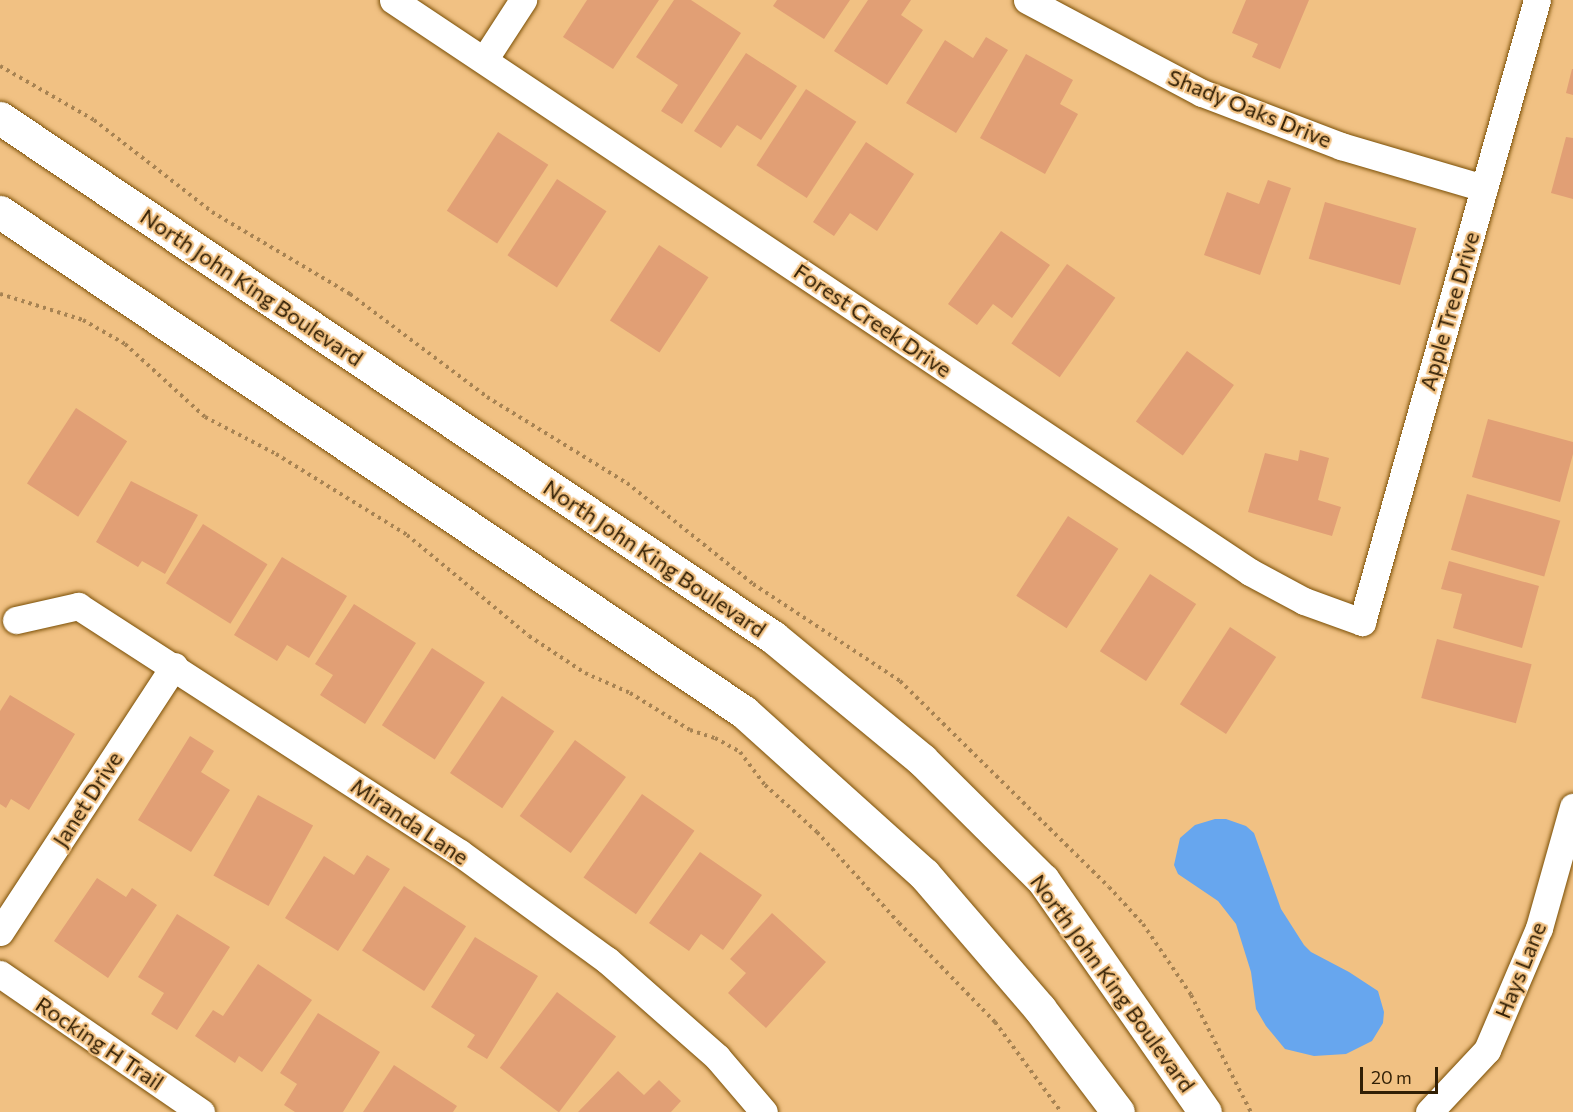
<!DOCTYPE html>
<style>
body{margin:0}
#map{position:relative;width:1573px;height:1112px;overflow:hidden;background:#f1c183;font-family:Commissioner,sans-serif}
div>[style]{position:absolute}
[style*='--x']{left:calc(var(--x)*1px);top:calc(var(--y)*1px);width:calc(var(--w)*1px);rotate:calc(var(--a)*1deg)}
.water>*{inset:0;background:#67a6ee}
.building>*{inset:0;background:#e19f75;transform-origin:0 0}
.path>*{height:4px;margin-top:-2px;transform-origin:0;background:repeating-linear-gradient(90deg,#a78353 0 3px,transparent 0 7.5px)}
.roads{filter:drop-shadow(0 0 2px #7a4f06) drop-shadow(0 0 2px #7a4f06)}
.street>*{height:27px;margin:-13.5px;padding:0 13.5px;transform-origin:13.5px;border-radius:13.5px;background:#fff}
.primary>*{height:33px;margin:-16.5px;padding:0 16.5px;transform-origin:16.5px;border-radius:16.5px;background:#fff}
span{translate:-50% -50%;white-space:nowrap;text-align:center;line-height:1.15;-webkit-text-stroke:4.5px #f1c183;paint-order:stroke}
.street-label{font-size:22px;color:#311f05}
.scale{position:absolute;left:1360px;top:1067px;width:78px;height:27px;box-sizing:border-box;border:3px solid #311f05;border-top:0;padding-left:8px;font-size:18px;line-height:21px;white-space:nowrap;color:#311f05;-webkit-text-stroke:4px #f1c183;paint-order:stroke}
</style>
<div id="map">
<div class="water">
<div style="clip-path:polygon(1215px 819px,1226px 819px,1246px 826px,1254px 833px,1281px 909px,1304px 945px,1311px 952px,1349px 972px,1378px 991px,1384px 1012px,1383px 1023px,1372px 1041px,1346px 1054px,1314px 1056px,1285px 1049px,1266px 1026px,1256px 1009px,1251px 972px,1236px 924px,1218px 901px,1178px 874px,1174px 865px,1180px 838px,1195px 825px)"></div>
</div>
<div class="building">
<div style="clip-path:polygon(587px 0,659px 0,613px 69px,563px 37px)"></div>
<div style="clip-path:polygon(674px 0,691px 0,741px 33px,682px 124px,661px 111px,678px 85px,636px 57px)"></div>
<div style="clip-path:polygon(777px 0,850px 0,824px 39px,773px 6px)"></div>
<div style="clip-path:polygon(868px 0,911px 0,901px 15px,923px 30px,887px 85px,834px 51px)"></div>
<div style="clip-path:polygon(1246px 0,1309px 0,1280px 69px,1252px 57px,1258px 44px,1232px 33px)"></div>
<div style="clip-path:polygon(986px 37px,1008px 50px,956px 133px,906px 103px,945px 40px,973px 58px)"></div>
<div style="clip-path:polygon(746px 53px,797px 86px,761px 140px,737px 125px,721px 148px,694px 131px)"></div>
<div style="clip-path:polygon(1026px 54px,1073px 80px,1060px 104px,1078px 114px,1045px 174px,980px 138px)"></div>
<div style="clip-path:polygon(1572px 69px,1573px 69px,1573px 95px,1566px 93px)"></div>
<div style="left:806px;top:89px;width:60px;height:91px;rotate:33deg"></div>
<div style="left:498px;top:132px;width:60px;height:94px;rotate:33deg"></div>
<div style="clip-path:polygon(1566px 137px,1573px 138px,1573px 199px,1551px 193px)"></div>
<div style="clip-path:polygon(866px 142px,914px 174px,877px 231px,850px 213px,834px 236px,813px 222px)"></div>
<div style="left:557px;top:179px;width:59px;height:91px;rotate:33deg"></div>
<div style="clip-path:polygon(1268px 180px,1291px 188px,1260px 275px,1204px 255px,1227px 192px,1259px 204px)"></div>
<div style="left:1325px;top:202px;width:95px;height:59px;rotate:16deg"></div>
<div style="clip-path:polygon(1001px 231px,1050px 265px,1012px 318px,993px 304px,977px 325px,948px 304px)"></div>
<div style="left:659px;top:245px;width:59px;height:90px;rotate:33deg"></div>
<div style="left:1067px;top:264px;width:59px;height:97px;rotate:35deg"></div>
<div style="left:1187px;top:351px;width:58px;height:87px;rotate:36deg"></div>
<div style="left:76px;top:408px;width:61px;height:90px;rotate:33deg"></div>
<div style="clip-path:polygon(1488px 419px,1573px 442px,1573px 454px,1560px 502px,1472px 477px)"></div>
<div style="clip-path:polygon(1300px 450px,1329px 458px,1318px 500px,1341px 507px,1332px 536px,1248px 512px,1265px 453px,1298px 461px)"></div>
<div style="clip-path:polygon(131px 481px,198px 515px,165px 574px,142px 561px,138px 567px,96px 542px)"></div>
<div style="left:1467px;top:494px;width:97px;height:58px;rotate:16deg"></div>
<div style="left:1068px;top:516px;width:60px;height:95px;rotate:33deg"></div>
<div style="left:203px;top:524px;width:76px;height:70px;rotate:32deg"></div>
<div style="clip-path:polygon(282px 557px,347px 596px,309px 658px,287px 645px,277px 661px,234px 635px)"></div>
<div style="clip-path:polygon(1449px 561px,1539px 586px,1522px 648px,1453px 628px,1462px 594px,1441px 589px)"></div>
<div style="left:1150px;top:574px;width:55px;height:92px;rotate:33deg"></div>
<div style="clip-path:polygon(354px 604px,416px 643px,365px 724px,320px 695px,333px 675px,315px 664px)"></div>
<div style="left:1230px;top:627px;width:55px;height:92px;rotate:33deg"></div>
<div style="left:1437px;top:639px;width:98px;height:61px;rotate:15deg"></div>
<div style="left:432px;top:648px;width:63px;height:92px;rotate:33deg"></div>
<div style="clip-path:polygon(10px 695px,75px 734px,29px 810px,11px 799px,6px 808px,0 804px,0 711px)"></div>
<div style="left:502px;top:696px;width:63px;height:93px;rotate:34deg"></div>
<div style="clip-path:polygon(190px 736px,214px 751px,201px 772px,230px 790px,191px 852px,138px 820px)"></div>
<div style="left:575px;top:740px;width:63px;height:94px;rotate:36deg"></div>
<div style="left:642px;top:794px;width:64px;height:102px;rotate:35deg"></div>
<div style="left:258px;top:795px;width:63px;height:92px;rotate:29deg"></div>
<div style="clip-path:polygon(700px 852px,762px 895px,723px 950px,701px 934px,689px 951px,649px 923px)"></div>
<div style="clip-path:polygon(367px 855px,390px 869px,338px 951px,285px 918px,324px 856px,354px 875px)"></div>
<div style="clip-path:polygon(97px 878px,126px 897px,132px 888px,157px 905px,108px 978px,54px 941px)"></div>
<div style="left:404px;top:886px;width:74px;height:77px;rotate:33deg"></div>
<div style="clip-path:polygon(772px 913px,826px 962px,766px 1028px,728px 993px,746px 973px,730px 959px)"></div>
<div style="clip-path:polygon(177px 914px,230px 947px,177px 1030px,151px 1014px,164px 993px,138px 977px)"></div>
<div style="clip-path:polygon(475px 937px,538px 976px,487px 1059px,467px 1047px,475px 1035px,431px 1007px)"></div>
<div style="clip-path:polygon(258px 964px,312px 1000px,262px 1072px,239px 1056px,235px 1063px,195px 1036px,213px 1010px,223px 1016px)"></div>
<div style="left:557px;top:992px;width:74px;height:95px;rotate:37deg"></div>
<div style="clip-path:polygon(318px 1013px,380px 1052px,343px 1112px,295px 1112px,284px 1105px,297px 1084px,280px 1073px)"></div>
<div style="clip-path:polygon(394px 1065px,457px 1106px,453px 1112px,363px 1112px)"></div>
<div style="clip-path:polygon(618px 1071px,644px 1095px,659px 1080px,681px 1101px,671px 1112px,578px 1112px)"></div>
</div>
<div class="path">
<div style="--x:0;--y:66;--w:108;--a:29.9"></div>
<div style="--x:94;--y:120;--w:150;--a:37.9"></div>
<div style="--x:212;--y:212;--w:161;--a:30.7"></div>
<div style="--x:350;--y:294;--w:171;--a:36.9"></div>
<div style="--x:487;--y:397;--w:164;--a:31.6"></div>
<div style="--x:627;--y:483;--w:161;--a:38.7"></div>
<div style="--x:753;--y:584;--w:176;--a:33.4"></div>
<div style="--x:900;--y:681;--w:293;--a:44.6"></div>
<div style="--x:1109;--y:887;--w:50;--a:47.4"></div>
<div style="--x:1143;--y:924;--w:86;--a:55.9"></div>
<div style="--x:1191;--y:995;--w:131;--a:62.9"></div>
<div style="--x:0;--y:294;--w:87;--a:17.4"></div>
<div style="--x:83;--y:320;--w:48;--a:29.7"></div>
<div style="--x:125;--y:344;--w:108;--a:42.4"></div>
<div style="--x:205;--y:417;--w:80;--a:27.5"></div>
<div style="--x:276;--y:454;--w:154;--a:31.7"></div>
<div style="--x:407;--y:535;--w:158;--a:39.6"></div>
<div style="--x:529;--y:636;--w:67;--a:33.5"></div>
<div style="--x:585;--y:673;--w:49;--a:24"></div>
<div style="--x:630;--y:693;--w:70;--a:31.7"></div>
<div style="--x:690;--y:730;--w:26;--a:18"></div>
<div style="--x:715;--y:738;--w:29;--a:29"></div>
<div style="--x:740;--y:752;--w:41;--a:52.9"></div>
<div style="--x:765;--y:785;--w:70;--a:42.1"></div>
<div style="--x:817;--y:832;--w:122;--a:48"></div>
<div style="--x:899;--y:923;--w:138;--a:45.9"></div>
<div style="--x:995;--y:1022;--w:112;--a:53.7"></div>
</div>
<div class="roads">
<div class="street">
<div style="--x:393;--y:0;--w:1030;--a:33.72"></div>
<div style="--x:1250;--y:572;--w:61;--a:28.2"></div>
<div style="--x:1304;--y:601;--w:62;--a:19.9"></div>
<div style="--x:1362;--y:622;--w:646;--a:-74.29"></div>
<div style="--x:1027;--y:0;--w:198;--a:28"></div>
<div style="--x:1202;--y:93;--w:149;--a:20.9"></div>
<div style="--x:1341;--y:146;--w:149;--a:16.4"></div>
<div style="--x:484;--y:60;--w:72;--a:-57"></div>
<div style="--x:16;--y:620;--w:64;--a:-12.7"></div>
<div style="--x:78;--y:606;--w:455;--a:32.9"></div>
<div style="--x:460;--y:853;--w:182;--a:36.1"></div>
<div style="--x:607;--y:960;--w:147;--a:41.4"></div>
<div style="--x:717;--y:1057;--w:72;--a:49.5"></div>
<div style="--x:0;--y:932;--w:318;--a:-56.8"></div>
<div style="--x:0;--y:974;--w:244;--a:34.5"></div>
<div style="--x:1429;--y:1112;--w:85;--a:-46.9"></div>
<div style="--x:1487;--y:1050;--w:133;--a:-66.9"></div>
<div style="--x:1539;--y:928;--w:126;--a:-74.3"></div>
</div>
<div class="primary">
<div style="--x:0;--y:118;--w:931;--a:33.88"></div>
<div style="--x:773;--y:637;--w:193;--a:39.5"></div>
<div style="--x:922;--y:760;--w:170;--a:44.8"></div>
<div style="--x:1043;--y:880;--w:283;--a:55.1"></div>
<div style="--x:0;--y:212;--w:896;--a:33.9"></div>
<div style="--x:744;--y:712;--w:242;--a:42"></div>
<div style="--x:924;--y:874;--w:178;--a:49.3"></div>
<div style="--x:1040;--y:1009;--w:129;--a:52.9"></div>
</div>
</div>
<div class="street-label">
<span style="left:1250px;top:108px;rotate:22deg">Shady Oaks Drive</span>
<span style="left:252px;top:287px;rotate:34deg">North John King Boulevard</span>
<span style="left:1449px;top:311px;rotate:-74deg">Apple Tree Drive</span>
<span style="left:873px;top:320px;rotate:34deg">Forest Creek Drive</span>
<span style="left:655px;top:558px;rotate:34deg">North John King Boulevard</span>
<span style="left:87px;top:799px;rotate:-57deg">Janet Drive</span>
<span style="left:410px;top:821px;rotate:34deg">Miranda Lane</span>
<span style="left:1520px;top:970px;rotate:-68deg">Hays Lane</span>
<span style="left:1113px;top:983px;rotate:54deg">North John King Boulevard</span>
<span style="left:100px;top:1043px;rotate:34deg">Rocking H Trail</span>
</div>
<div class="scale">20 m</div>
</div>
